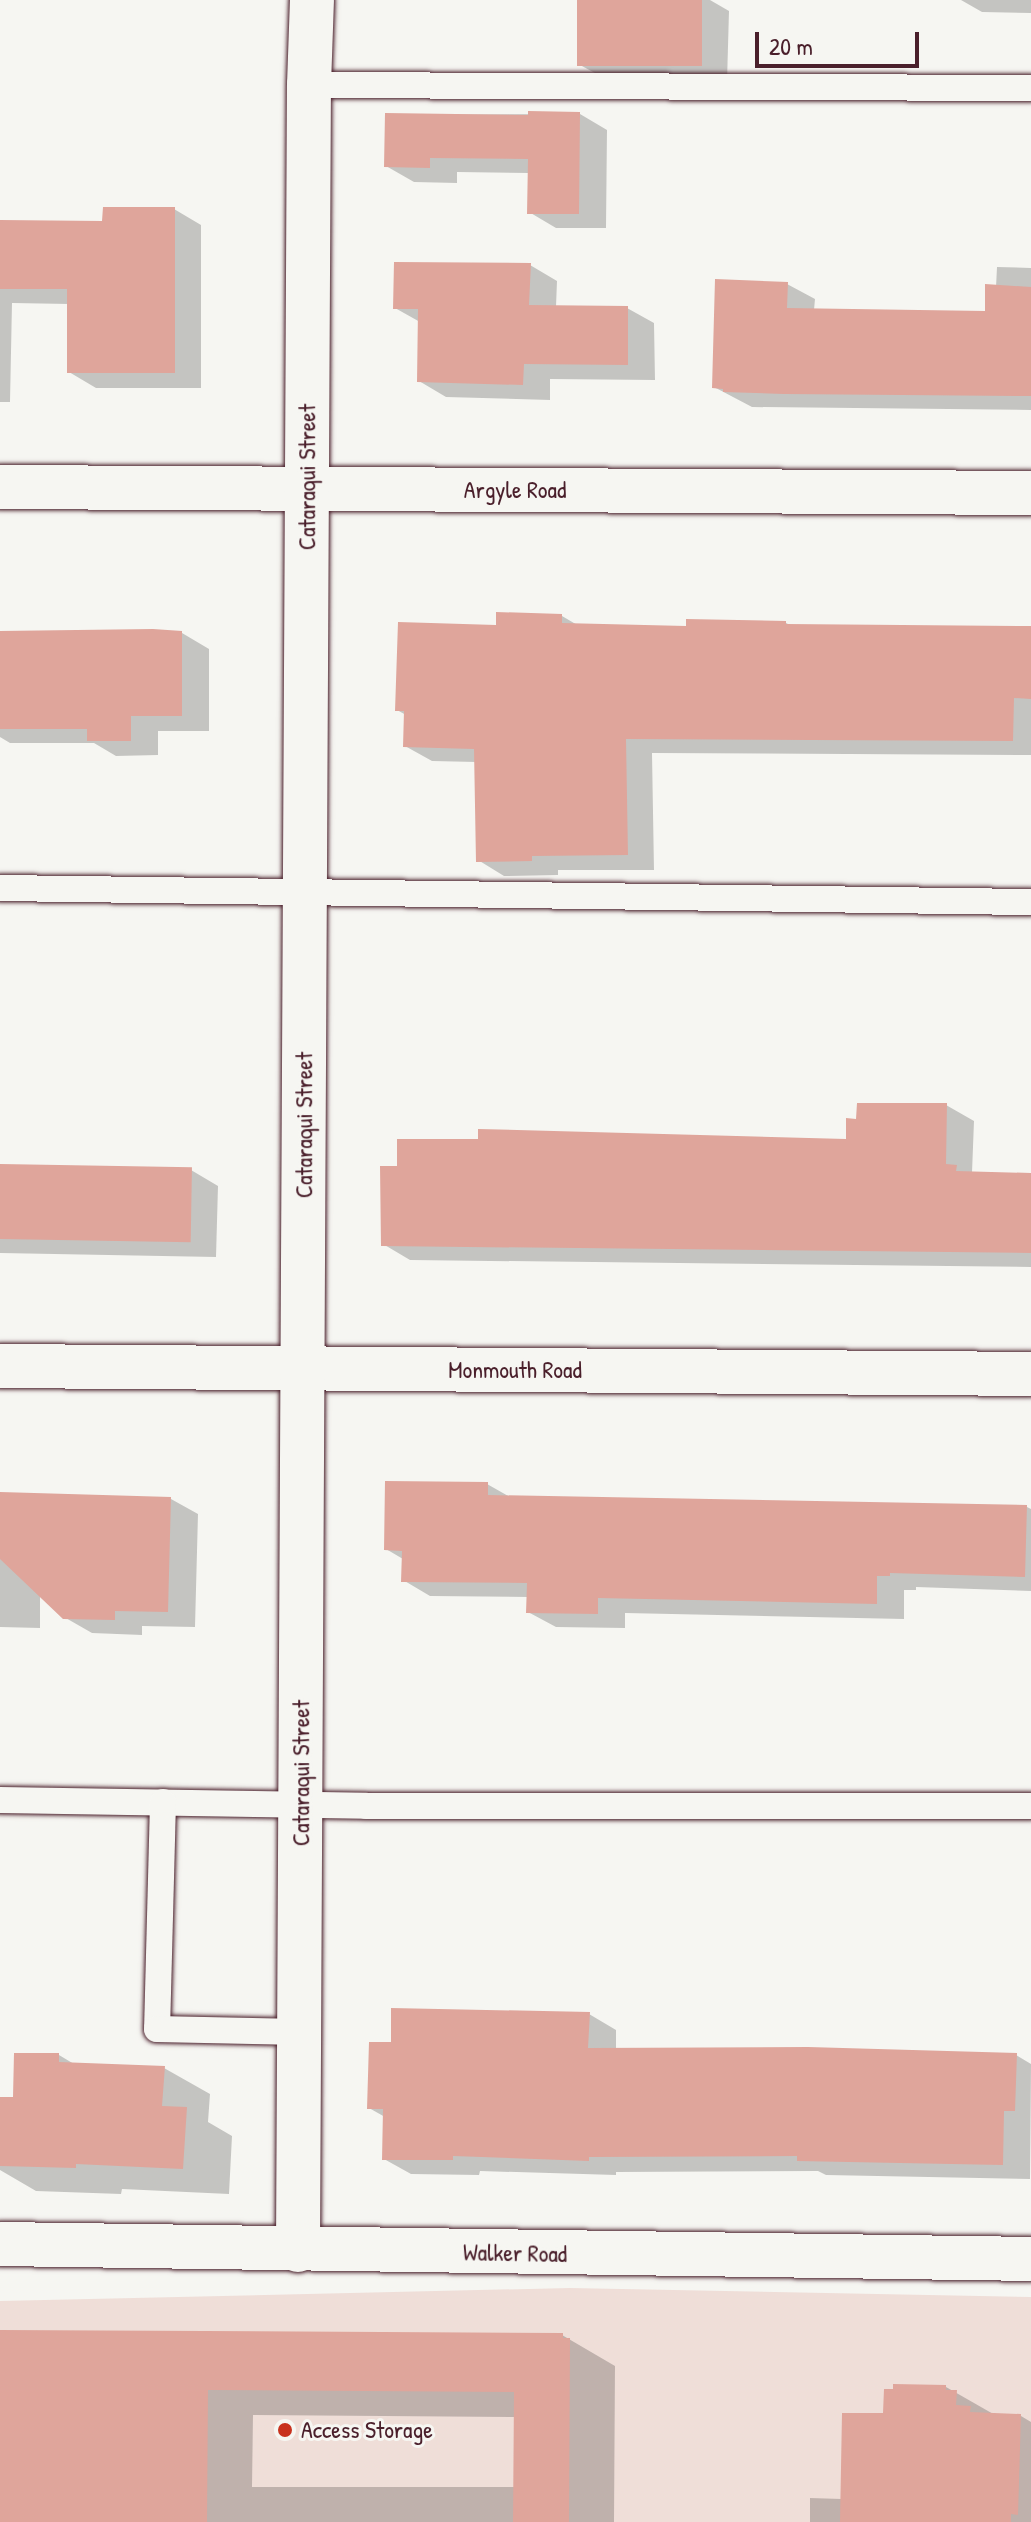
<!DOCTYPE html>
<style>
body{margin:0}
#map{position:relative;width:1031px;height:2522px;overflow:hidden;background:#f6f6f2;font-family:"Patrick Hand",sans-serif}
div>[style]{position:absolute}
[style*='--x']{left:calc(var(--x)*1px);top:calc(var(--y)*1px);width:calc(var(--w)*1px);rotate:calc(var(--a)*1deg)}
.built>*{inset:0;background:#efded8}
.shadow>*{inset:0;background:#0003}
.building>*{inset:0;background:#dfa59b;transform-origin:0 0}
.roads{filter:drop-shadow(0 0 2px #4a1f2b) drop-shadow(0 0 2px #4a1f2b)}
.service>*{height:26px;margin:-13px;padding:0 13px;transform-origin:13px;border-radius:13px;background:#f6f6f2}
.minor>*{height:44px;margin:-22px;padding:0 22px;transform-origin:22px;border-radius:22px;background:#f6f6f2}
.secondary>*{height:44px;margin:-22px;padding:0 22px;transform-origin:22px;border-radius:22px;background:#f6f6f2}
.dots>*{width:22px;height:22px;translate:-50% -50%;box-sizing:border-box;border:4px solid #f6f6f2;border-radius:50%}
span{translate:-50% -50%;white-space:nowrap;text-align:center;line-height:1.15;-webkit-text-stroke:6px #f6f6f2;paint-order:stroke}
.street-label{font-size:24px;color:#4a1f2b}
.poi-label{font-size:24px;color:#4a1f2b}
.left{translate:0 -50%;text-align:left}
.scale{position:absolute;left:755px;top:32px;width:164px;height:36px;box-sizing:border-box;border:4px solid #4a1f2b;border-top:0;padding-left:10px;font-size:24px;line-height:28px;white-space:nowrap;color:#4a1f2b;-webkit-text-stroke:6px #f6f6f2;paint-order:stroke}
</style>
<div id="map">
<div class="built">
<div style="clip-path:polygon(570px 2288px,1031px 2297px,1031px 2522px,0 2522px,0 2301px)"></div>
</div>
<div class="shadow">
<div style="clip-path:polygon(650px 0,710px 0,729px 11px,727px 82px,608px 80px,580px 65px)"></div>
<div style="clip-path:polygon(961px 0,1031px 0,1031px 13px,982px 12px)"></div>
<div style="clip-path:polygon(580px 114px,607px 130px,606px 228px,556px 228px,529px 212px,529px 173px,457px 172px,457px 183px,414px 182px,386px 166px,387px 115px)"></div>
<div style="clip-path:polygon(174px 209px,201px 225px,201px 388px,96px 388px,69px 372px,69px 304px,12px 303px,10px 402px,0 402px,0 222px,104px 223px)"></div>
<div style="clip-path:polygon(530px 265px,557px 281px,556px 307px,627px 308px,654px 323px,655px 380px,550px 379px,550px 400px,446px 397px,419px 381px,420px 322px,395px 308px)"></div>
<div style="clip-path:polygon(997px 267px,1031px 268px,1031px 410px,752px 407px,714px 387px,787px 284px,815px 299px,814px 310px,987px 313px,996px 287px)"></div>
<div style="clip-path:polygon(562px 616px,579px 626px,688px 628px,786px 623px,792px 626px,1031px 628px,1031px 755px,652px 753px,654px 870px,558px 870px,558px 875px,504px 876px,478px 860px,476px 762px,432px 761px,405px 746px,406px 715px,397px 710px,498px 627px)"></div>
<div style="clip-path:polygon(0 633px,182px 633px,209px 649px,209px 731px,158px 731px,158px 755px,116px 756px,94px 743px,10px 743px,0 737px)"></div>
<div style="clip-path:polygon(946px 1105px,974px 1121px,972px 1173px,1031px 1175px,1031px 1267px,410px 1260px,383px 1244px,848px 1141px)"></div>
<div style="clip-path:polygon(0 1166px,191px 1170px,218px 1186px,216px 1257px,0 1253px)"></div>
<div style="clip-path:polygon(487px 1484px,510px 1497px,1027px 1507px,1031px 1509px,1031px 1591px,916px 1587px,916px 1590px,904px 1590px,904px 1619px,625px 1613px,625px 1628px,556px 1627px,528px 1612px,529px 1597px,430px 1596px,403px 1580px,403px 1559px,386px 1549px)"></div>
<div style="clip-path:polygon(0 1494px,171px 1499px,198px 1514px,195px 1627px,142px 1626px,142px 1635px,92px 1633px,64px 1617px,40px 1595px,40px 1628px,0 1627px)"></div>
<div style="clip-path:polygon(589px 2014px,616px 2030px,616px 2050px,1016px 2055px,1031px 2064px,1030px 2179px,826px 2175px,818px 2171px,616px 2172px,616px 2175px,480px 2171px,479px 2175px,411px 2174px,384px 2159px,385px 2117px,369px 2108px,393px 2044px)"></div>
<div style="clip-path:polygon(59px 2055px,74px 2064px,164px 2068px,210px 2094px,208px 2122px,232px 2136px,229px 2194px,122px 2189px,121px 2194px,36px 2191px,0 2170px,0 2099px,15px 2099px)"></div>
<div style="clip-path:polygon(evenodd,0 2331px,562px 2335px,615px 2366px,614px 2522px,0 2522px,0 2331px,253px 2415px,516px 2417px,515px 2487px,252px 2487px,253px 2415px)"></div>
<div style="clip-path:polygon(946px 2387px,995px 2415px,1021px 2416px,1031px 2422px,1031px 2522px,810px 2522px,810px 2498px,842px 2499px,885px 2415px)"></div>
</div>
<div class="building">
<div style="left:577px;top:0;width:125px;height:66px"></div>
<div style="clip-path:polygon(528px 111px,580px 112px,579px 214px,527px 214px,528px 159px,430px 158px,430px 168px,384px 167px,385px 113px,528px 115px)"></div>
<div style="clip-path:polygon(103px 207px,175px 207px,175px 373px,67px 373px,67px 289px,0 289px,0 220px,102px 221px)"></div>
<div style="clip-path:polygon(394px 262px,531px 263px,529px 305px,628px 306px,628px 365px,524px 364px,523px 385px,417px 382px,418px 309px,393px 309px)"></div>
<div style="clip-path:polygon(715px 279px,788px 282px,787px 308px,985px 311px,985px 284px,1031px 287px,1031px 396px,784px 394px,723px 392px,723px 389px,712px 388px)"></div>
<div style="clip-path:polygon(496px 612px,562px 614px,562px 623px,686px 626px,686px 619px,786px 621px,786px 624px,1031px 626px,1031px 699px,1014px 698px,1013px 741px,626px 739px,628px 855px,532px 856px,532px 861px,476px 862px,474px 749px,403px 747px,404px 711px,395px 711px,398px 622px,496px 625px)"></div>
<div style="clip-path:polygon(153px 629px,182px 631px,182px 716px,131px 716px,131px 741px,87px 741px,87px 729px,0 729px,0 631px)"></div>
<div style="clip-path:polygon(857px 1103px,947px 1103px,946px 1164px,957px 1165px,956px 1171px,1031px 1173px,1031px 1253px,381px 1246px,380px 1166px,397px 1166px,397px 1139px,478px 1139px,478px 1129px,846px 1139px,846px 1118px,856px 1119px)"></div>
<div style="left:0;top:1164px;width:192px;height:75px;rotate:1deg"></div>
<div style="clip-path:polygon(385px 1481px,488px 1482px,488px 1495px,1027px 1505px,1025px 1577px,890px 1573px,890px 1576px,877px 1576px,877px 1604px,598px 1598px,598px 1614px,526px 1613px,527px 1583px,401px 1582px,402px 1551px,384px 1550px)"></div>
<div style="clip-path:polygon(0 1492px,171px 1497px,168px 1612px,115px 1611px,115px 1620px,63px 1619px,0 1559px)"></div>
<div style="clip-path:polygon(391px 2008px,590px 2012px,588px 2048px,808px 2047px,1017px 2053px,1015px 2111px,1004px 2111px,1003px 2165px,797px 2161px,797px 2156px,589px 2157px,589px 2161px,453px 2156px,453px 2160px,382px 2160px,383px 2109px,367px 2109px,369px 2042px,391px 2042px)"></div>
<div style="clip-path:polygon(14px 2053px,59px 2053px,59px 2062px,165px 2066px,162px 2106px,187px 2107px,183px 2169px,76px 2164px,76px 2168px,0 2166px,0 2097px,13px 2097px)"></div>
<div style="clip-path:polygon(0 2330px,563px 2333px,563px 2338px,570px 2338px,569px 2522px,513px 2522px,514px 2392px,208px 2390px,207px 2522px,0 2522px)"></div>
<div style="clip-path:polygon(893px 2384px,946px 2385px,946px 2390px,957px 2390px,956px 2405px,971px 2406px,970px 2412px,1021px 2414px,1018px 2515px,1011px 2514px,1011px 2522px,840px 2522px,842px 2413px,883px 2413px,884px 2389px,893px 2389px)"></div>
</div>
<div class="roads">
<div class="service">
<div style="--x:309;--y:85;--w:722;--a:0.24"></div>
<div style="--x:0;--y:888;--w:1031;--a:0.78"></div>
<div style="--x:0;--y:1800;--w:366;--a:0.9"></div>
<div style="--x:366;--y:1806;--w:665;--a:0"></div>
<div style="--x:163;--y:1802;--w:227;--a:91.5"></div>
<div style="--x:157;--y:2029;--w:143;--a:1.2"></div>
</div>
<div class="minor">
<div style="--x:0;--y:487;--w:1031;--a:0.33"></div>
<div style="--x:0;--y:1366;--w:1031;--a:0.44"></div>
<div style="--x:298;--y:2250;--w:2165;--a:-89.71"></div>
<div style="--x:309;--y:85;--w:85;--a:-88"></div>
</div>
<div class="secondary">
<div style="--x:0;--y:2244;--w:1031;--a:0.83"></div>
</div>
</div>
<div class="dots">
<div style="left:285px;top:2430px;background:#c8321e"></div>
</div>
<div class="street-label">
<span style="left:307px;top:477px;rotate:-90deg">Cataraqui Street</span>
<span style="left:515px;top:490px">Argyle Road</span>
<span style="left:304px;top:1125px;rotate:-90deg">Cataraqui Street</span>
<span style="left:515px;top:1370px">Monmouth Road</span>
<span style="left:301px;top:1773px;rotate:-90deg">Cataraqui Street</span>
<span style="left:515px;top:2253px;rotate:1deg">Walker Road</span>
</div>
<div class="poi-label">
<span class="left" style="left:301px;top:2430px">Access Storage</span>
</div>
<div class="scale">20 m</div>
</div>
